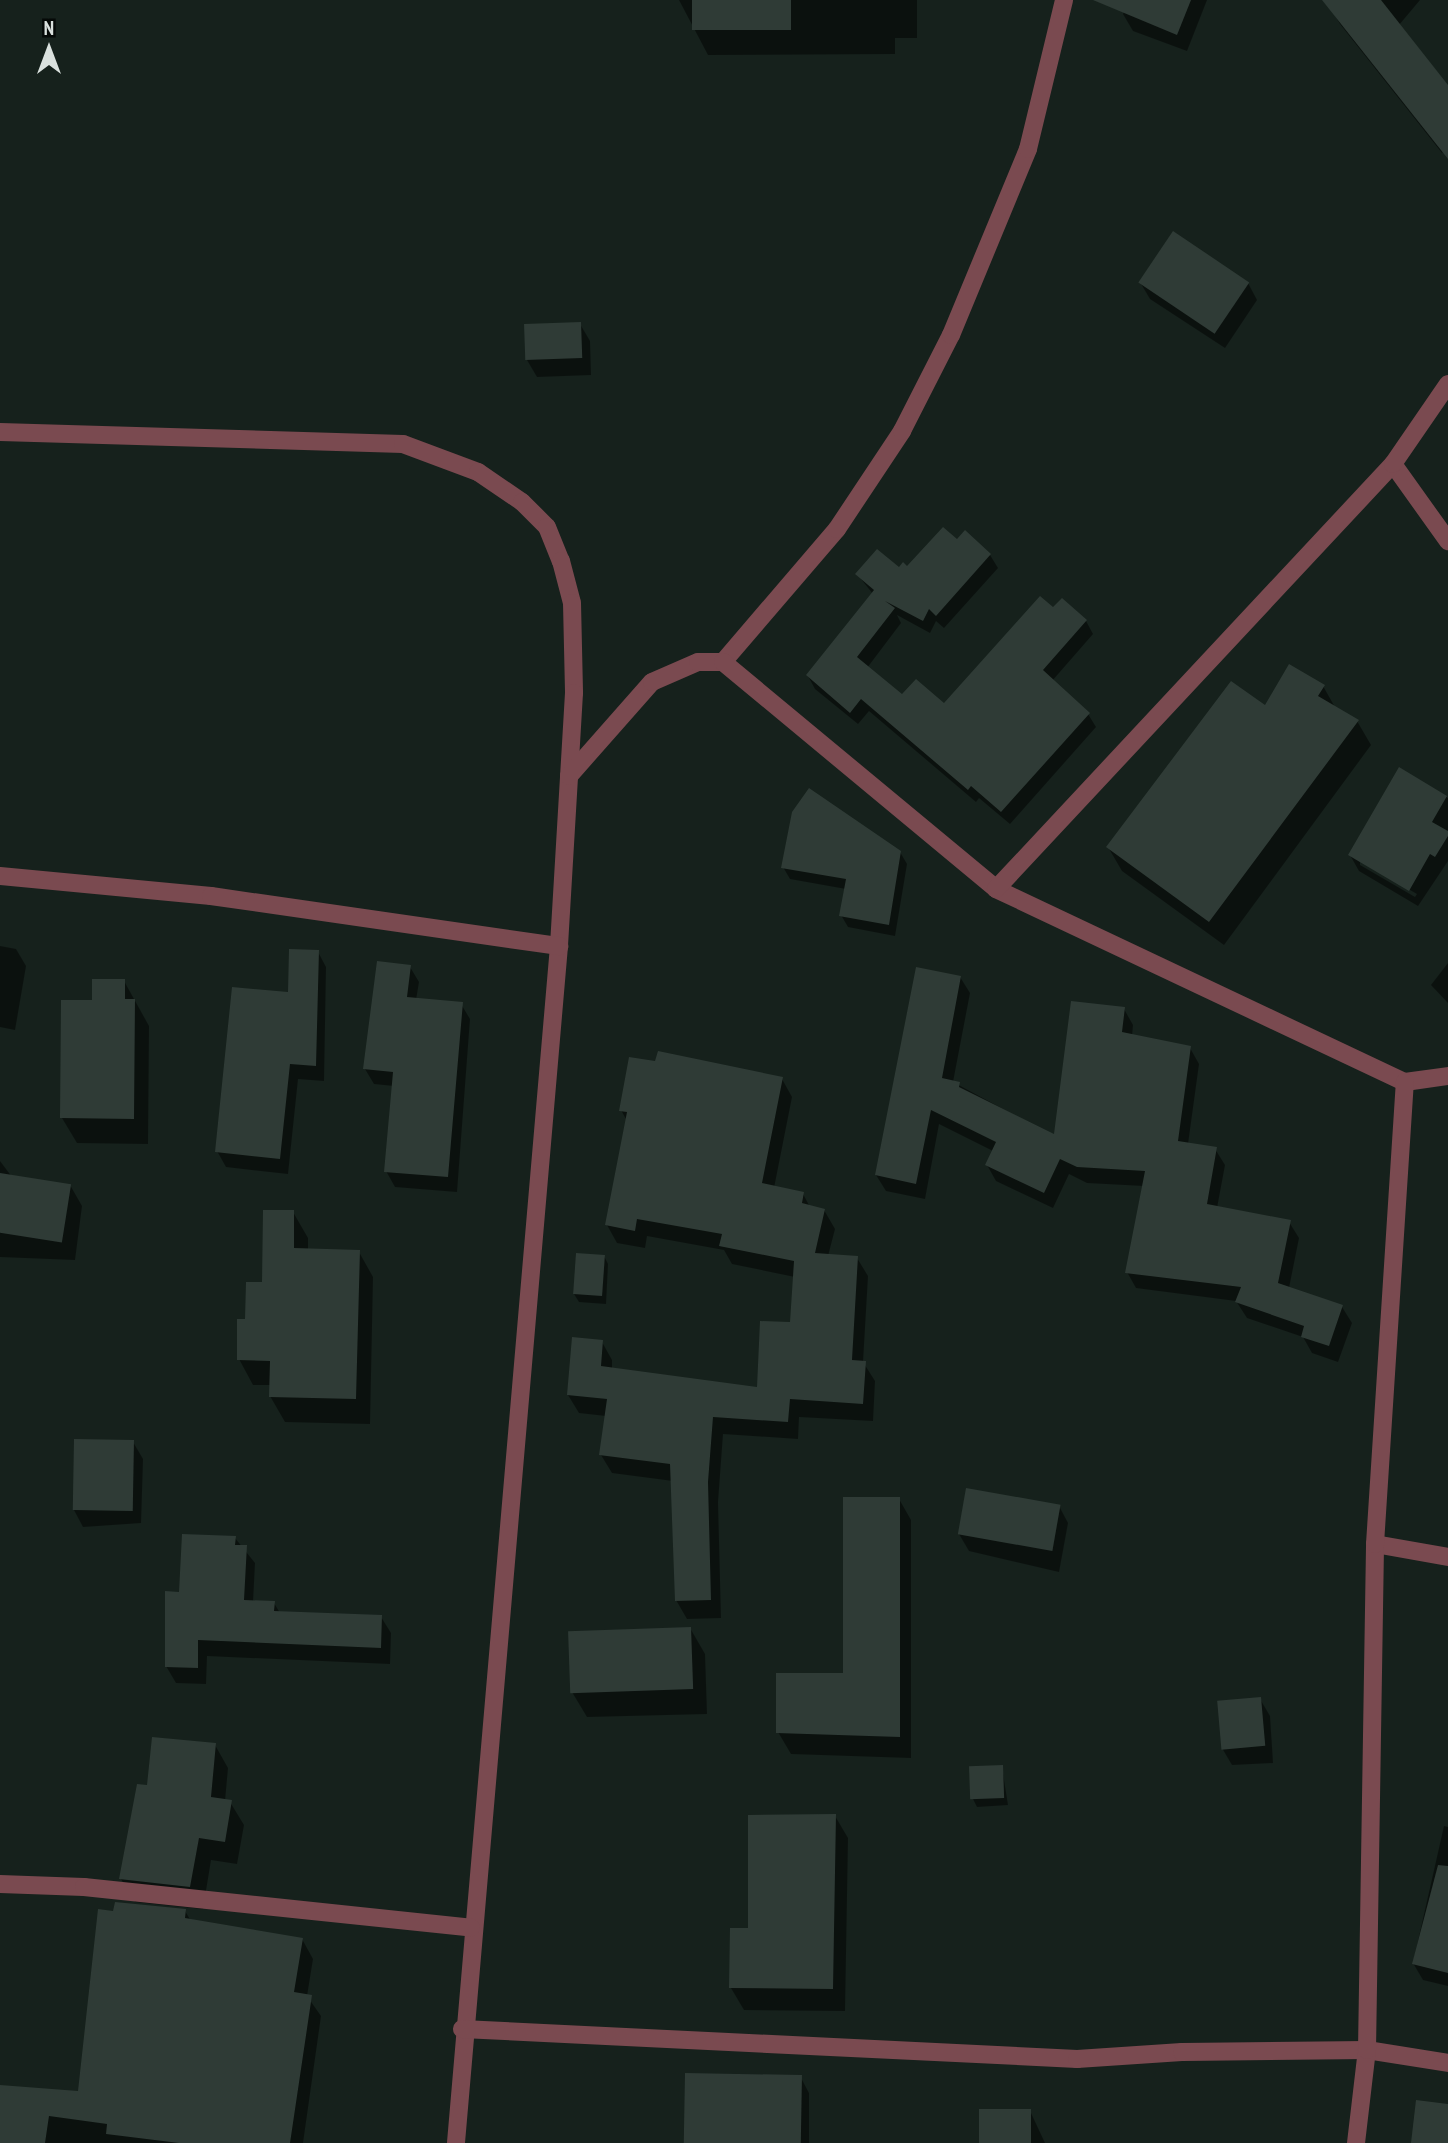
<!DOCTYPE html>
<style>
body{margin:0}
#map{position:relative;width:1448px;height:2143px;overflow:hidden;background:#16211c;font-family:"PT Sans Narrow",sans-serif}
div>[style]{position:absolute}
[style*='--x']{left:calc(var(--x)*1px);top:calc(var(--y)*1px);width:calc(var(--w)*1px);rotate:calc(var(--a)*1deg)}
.shadow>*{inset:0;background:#0007}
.building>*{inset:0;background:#2f3b36;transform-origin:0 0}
.street>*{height:18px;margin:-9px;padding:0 9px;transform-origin:9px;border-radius:9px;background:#7a4a50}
span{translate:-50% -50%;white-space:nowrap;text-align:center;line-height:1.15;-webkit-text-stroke:5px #050907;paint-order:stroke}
.north{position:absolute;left:14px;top:14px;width:70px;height:70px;-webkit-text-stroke:5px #050907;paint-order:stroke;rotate:0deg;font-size:19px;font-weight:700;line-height:28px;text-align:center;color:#dae1de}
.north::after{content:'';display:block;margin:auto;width:24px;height:32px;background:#dae1de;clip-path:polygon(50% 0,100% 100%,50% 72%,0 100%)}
</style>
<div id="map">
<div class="shadow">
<div style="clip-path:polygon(679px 0,917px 0,917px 38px,895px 38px,895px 54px,708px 55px)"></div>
<div style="clip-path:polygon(1129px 0,1207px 0,1187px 51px,1133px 31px,1123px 14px)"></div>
<div style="clip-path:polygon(1339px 0,1420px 0,1399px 25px,1448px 87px,1448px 148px,1442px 153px,1340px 24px,1331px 9px)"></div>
<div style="clip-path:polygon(1140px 282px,1248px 283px,1257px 300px,1225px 348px,1150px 299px)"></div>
<div style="clip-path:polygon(580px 324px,590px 341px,591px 375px,537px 377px,527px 360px)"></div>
<div style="clip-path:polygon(957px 541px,990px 555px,998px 568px,944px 628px,936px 621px,930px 633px,897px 615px,901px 623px,867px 668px,902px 697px,944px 705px,1053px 610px,1086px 621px,1093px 634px,1052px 681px,1088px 714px,1096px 727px,1010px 824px,979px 798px,976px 802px,869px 711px,858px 724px,815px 689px,808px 676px,873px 594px,857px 574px,907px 568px)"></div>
<div style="clip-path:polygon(1323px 686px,1336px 709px,1357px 721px,1371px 745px,1224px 945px,1122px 871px,1108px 847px,1266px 707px)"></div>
<div style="clip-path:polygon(evenodd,1400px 770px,1448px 798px,1448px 861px,1418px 906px,1359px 871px,1350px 855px,1400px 770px,1360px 861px,1417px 894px,1415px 897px,1360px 865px,1360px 861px)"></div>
<div style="clip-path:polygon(900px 852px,907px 864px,895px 936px,848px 927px,841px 915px,846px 889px,790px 879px,783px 867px)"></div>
<div style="clip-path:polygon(0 946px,16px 949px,26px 966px,15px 1030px,0 1027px)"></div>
<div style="clip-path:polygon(318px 952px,326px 967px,324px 1081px,298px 1079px,288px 1174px,226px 1167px,217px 1151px,290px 994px)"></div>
<div style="clip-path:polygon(1448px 963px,1448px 1003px,1431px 985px)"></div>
<div style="clip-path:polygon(410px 967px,419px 982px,416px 1000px,461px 1004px,470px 1019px,457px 1192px,395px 1187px,386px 1171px,394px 1086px,374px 1084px,365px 1069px)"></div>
<div style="clip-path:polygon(960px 977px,970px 993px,953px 1082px,1055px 1137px,1124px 1009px,1133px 1025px,1132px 1036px,1190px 1048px,1199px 1064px,1188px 1144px,1215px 1149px,1225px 1165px,1217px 1208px,1289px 1222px,1299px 1238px,1289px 1288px,1342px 1307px,1352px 1323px,1338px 1362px,1312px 1353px,1303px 1337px,1247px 1318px,1236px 1301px,1136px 1288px,1127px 1272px,1144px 1186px,1087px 1183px,1069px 1174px,1053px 1208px,996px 1181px,987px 1165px,993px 1151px,939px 1124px,925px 1199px,886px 1191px,876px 1175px)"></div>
<div style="clip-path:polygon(124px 981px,149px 1026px,148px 1144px,77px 1143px,62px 1118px,94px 1002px)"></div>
<div style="clip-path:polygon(782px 1079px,792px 1097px,774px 1188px,803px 1194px,810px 1207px,824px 1210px,835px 1229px,828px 1256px,857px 1258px,868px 1276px,863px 1362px,875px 1381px,873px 1421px,799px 1417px,798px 1439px,723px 1434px,718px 1502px,721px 1618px,687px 1619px,676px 1600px,673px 1481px,612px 1473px,601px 1455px,606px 1416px,579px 1413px,568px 1395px,602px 1342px,612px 1360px,612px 1369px,758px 1389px,792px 1324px,795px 1277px,732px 1264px,724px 1250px,647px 1236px,645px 1248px,617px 1243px,607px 1225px,627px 1121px,621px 1110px)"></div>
<div style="clip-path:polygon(0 1161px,12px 1177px,70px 1185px,82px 1206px,75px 1260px,0 1257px)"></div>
<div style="clip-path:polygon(293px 1212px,308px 1238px,308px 1250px,359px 1252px,373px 1277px,370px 1424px,285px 1422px,270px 1396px,271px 1385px,253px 1385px,239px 1359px,247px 1321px)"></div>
<div style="clip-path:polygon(604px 1256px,608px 1264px,606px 1304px,579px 1302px,574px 1294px)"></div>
<div style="clip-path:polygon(75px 1441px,133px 1442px,143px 1459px,141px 1523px,83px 1527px,74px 1510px)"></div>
<div style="clip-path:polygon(899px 1499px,911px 1520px,911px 1758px,791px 1754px,778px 1732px,845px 1675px)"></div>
<div style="clip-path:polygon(1059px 1506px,1068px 1523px,1059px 1572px,969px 1551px,959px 1534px)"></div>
<div style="clip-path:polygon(235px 1538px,255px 1563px,253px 1602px,274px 1603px,280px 1613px,381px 1617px,391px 1633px,390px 1664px,207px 1656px,206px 1684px,176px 1683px,166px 1666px,181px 1594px)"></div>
<div style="clip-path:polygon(690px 1628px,705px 1654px,707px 1714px,587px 1717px,572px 1692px)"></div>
<div style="clip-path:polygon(1260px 1699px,1270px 1716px,1273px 1763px,1232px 1765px,1222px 1748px)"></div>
<div style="clip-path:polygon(215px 1745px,228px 1768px,225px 1801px,230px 1802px,244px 1825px,237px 1864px,211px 1860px,203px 1909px,135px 1902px,121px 1879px,149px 1787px)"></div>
<div style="clip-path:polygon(1002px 1767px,1008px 1805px,977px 1807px,973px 1799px)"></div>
<div style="clip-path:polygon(835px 1816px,848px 1838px,845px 2011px,744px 2010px,731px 1988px)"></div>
<div style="clip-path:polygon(1444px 1826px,1448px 1827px,1448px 1986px,1423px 1980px,1413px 1963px)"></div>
<div style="clip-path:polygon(185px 1911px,191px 1921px,302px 1939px,313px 1959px,307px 1996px,321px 2016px,303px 2143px,0 2143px,0 2087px,80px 2093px,115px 1913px)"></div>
<div style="clip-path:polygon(801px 2078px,809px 2093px,809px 2143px,688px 2143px)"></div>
<div style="clip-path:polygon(1030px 2111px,1045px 2143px,980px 2143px)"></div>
</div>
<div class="building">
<div style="left:692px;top:0;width:99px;height:30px"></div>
<div style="clip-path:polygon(1093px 0,1191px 0,1177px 35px)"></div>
<div style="clip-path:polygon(1322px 0,1381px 0,1448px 85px,1448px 159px)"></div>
<div style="left:1173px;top:231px;width:92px;height:62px;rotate:34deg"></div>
<div style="left:581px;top:322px;width:36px;height:57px;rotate:88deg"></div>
<div style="clip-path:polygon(943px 527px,957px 539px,965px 530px,991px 554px,936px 616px,929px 609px,923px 621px,885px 601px,895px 608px,857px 657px,902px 694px,916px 679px,944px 703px,1040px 596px,1053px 607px,1062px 598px,1087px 620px,1043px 670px,1090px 713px,1001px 812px,971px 786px,968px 790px,861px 699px,850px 713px,806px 675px,874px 590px,855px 574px,877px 549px,899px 567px,903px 562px,907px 566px)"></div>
<div style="clip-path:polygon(1289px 664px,1325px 685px,1318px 696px,1359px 720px,1209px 922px,1106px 847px,1231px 681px,1265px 705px)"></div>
<div style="clip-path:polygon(1399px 767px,1447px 796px,1432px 822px,1448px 831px,1448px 836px,1435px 857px,1430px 854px,1409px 891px,1348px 855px)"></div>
<div style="clip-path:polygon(809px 788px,901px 851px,889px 925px,839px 916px,846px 879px,781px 868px,792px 812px)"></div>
<div style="clip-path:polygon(289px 949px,319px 950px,316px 1066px,290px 1064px,280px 1159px,215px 1152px,232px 987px,288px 992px)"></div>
<div style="clip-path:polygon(377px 961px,411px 965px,407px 997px,463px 1002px,448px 1177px,384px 1172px,393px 1072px,363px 1069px)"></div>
<div style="clip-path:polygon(916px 967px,961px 976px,942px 1078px,960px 1082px,959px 1087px,1054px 1134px,1071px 1001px,1125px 1007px,1122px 1032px,1191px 1046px,1178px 1141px,1217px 1147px,1207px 1204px,1291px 1220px,1278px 1283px,1343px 1305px,1329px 1346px,1301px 1337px,1304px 1326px,1235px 1302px,1241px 1287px,1125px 1273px,1145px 1171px,1077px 1167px,1060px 1159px,1044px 1193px,985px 1165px,996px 1142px,931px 1110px,916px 1184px,875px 1175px)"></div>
<div style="clip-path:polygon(92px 979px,125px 979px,125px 999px,135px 999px,134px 1119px,60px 1118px,61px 1000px,92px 1000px)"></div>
<div style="clip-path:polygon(658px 1051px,783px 1077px,762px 1183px,804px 1192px,802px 1203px,825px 1209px,815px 1253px,858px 1256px,852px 1360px,866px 1361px,863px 1404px,790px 1399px,788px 1422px,713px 1417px,708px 1482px,711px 1600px,675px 1601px,670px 1464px,599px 1455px,607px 1399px,567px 1395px,572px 1337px,603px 1340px,601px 1366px,757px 1387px,760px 1321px,790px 1322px,794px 1261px,719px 1246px,722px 1234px,637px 1219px,635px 1231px,605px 1225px,627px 1112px,619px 1111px,629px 1057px,655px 1061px)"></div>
<div style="left:0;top:1173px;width:72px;height:59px;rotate:9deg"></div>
<div style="clip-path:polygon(263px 1210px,294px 1210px,294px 1248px,360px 1250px,356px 1399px,269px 1397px,270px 1361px,237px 1360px,237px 1319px,245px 1319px,246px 1282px,262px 1282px)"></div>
<div style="left:576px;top:1253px;width:29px;height:41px;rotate:4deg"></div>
<div style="left:74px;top:1439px;width:60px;height:71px;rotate:1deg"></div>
<div style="left:966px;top:1488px;width:96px;height:47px;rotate:10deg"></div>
<div style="clip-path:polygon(843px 1497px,900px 1497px,900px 1737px,776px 1733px,776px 1673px,843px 1673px)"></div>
<div style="clip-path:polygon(182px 1534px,236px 1536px,235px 1545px,247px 1545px,244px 1600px,275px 1601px,274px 1611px,382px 1615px,381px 1648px,198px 1640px,198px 1668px,165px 1667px,165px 1591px,179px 1592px)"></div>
<div style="left:691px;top:1627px;width:62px;height:123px;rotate:88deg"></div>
<div style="left:1261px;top:1697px;width:49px;height:44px;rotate:85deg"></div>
<div style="clip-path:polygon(152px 1737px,216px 1743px,211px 1797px,232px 1800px,225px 1842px,199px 1838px,190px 1887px,119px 1879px,137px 1784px,147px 1785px)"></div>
<div style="left:1003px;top:1765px;width:33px;height:34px;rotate:88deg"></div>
<div style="clip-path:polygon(836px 1814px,833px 1989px,729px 1988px,730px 1928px,748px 1928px,748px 1815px)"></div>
<div style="clip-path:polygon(1438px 1865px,1448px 1866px,1448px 1973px,1412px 1964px)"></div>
<div style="clip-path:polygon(115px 1902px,186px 1909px,185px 1918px,303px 1938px,294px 1992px,312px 1995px,290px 2143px,179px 2143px,106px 2134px,107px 2124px,49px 2116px,45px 2143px,0 2143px,0 2085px,78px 2091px,98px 1909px,113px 1911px)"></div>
<div style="left:685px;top:2073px;width:117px;height:70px;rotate:1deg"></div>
<div style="clip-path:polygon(1416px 2100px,1448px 2104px,1448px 2143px,1411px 2143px)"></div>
<div style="left:979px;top:2109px;width:52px;height:34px"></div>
</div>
<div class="street">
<div style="--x:0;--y:432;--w:403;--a:1.7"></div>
<div style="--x:403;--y:444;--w:80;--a:20.5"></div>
<div style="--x:478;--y:472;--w:53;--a:34.3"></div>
<div style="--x:522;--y:502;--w:35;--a:45"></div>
<div style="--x:547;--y:527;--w:37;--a:68"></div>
<div style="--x:561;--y:561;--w:43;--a:75.3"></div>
<div style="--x:572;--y:603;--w:90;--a:88.7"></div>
<div style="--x:574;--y:693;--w:253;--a:93.4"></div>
<div style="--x:559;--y:946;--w:1201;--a:94.92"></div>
<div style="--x:1393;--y:464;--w:95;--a:54.5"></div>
<div style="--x:723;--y:662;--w:175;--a:-49.4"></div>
<div style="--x:837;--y:529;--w:118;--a:-56.4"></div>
<div style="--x:902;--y:431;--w:108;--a:-63"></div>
<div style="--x:951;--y:335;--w:201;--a:-67.5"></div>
<div style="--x:1028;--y:149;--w:153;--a:-76.4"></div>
<div style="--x:569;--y:776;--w:125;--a:-48.6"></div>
<div style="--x:652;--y:682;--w:50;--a:-23.5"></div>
<div style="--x:698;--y:662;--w:25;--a:0"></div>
<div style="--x:723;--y:662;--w:355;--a:39.7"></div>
<div style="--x:996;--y:889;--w:452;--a:25.3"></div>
<div style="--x:1405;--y:1082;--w:43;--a:-7.9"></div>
<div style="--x:0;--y:876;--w:212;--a:5.4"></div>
<div style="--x:211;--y:896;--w:352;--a:8.2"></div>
<div style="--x:996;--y:889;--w:582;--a:-46.95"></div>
<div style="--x:1393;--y:464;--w:97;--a:-55.5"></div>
<div style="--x:1375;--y:1544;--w:74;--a:10.1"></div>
<div style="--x:0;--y:1884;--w:84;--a:2"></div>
<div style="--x:84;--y:1887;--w:389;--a:6"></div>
<div style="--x:462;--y:2029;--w:616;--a:2.79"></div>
<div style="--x:1077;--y:2059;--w:105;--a:-3.8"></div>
<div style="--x:1182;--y:2052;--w:185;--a:-0.6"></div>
<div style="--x:1367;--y:2050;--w:82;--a:9.1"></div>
<div style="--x:1356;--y:2143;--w:94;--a:-83.3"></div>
<div style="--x:1367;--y:2050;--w:506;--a:-89.09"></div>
<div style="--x:1375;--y:1544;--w:463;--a:-86.3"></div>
</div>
<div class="north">N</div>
</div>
